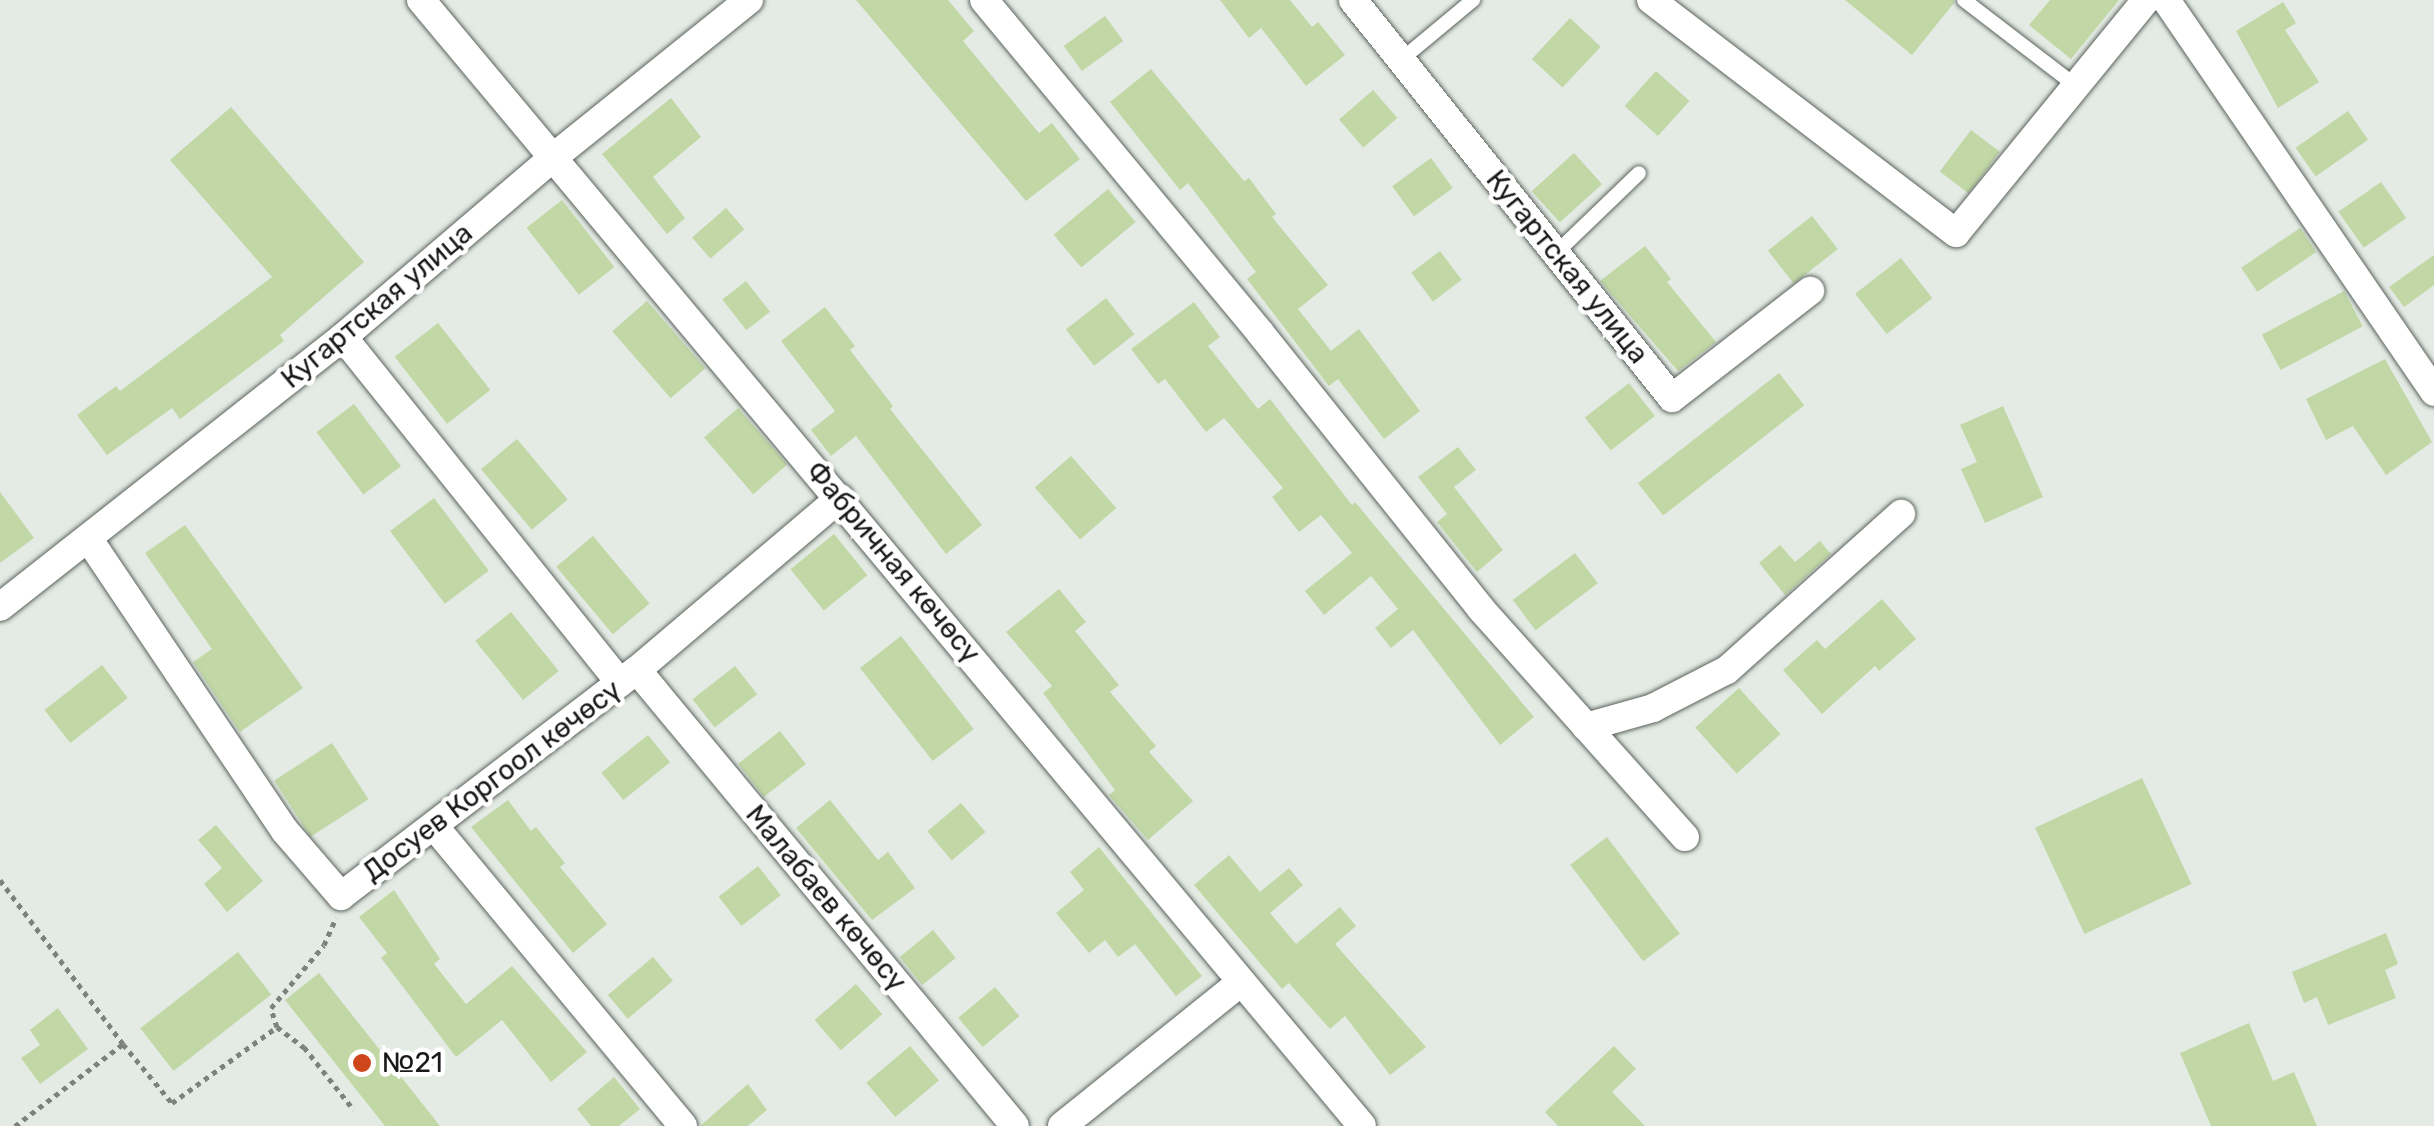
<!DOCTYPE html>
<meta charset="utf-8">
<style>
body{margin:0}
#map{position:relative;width:2434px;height:1126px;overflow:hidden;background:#e3ebe4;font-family:Rubik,sans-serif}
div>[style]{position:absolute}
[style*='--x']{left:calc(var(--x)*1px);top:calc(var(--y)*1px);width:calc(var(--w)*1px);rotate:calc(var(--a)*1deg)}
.building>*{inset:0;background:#c1d8a6;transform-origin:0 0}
.path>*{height:5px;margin-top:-2.5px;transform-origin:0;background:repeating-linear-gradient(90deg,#7d827e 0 5px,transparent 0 10px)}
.roads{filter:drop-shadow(0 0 2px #5c635e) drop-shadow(0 0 2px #5c635e)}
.lane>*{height:14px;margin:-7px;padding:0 7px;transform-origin:7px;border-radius:7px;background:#fff}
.street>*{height:28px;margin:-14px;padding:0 14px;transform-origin:14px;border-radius:14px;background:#fff}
.dots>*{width:28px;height:28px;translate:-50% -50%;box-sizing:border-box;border:5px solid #fff;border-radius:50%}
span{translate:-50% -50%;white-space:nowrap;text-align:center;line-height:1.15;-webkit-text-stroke:9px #fff;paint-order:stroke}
.street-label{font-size:28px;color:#171a18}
.poi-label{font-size:28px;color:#171a18}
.left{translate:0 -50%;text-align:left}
</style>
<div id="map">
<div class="building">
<div style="clip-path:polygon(856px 0,948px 0,974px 31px,963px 41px,1039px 133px,1052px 123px,1080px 159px,1026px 201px)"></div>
<div style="clip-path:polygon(1220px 0,1290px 0,1312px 27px,1318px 22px,1345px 55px,1306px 86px,1261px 28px,1249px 38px)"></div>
<div style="clip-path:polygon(1845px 0,1954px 0,1954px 3px,1912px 55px)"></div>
<div style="clip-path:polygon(2050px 0,2119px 0,2071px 59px,2029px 25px)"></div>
<div style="clip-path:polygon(2283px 2px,2296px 23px,2285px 30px,2319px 82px,2278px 108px,2236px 31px)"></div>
<div style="left:1105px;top:16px;width:31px;height:51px;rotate:54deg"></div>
<div style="left:1570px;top:18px;width:42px;height:56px;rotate:43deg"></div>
<div style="clip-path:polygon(1151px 69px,1244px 181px,1249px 178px,1276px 214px,1272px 217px,1328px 285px,1298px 309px,1331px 351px,1359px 329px,1420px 411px,1384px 439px,1338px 379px,1329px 386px,1247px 279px,1256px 272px,1188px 183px,1180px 190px,1110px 102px)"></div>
<div style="left:1656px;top:71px;width:45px;height:47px;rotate:42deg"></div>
<div style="left:1373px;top:90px;width:37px;height:45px;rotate:49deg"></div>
<div style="clip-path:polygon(671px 98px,701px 137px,653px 177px,685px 218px,667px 234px,602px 154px)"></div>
<div style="clip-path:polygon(231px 107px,364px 262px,280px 335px,284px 341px,180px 419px,172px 408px,107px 455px,77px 415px,116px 386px,120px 391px,272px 277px,170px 160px)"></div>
<div style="left:2348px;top:111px;width:35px;height:64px;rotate:55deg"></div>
<div style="left:1971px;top:130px;width:36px;height:52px;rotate:37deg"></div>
<div style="left:1574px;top:153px;width:42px;height:57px;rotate:48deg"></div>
<div style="left:1431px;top:158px;width:37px;height:48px;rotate:54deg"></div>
<div style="left:2381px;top:182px;width:44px;height:52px;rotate:55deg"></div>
<div style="left:1108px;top:189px;width:43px;height:71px;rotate:50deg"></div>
<div style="left:562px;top:200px;width:85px;height:45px;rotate:52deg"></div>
<div style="left:726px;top:208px;width:28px;height:45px;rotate:49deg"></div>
<div style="left:1812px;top:216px;width:42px;height:56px;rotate:52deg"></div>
<div style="left:2300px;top:228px;width:29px;height:71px;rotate:56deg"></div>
<div style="clip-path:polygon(1645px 246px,1671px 279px,1667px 282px,1716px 342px,1678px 371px,1600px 281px)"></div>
<div style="left:1440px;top:251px;width:36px;height:36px;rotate:53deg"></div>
<div style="clip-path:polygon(2434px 255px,2434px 285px,2404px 307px,2389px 287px)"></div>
<div style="left:1901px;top:258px;width:51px;height:58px;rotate:52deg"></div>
<div style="left:746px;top:281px;width:39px;height:30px;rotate:52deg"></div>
<div style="left:2344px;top:291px;width:40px;height:93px;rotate:62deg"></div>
<div style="left:1106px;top:298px;width:46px;height:51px;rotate:52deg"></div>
<div style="left:647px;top:301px;width:89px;height:46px;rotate:49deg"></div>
<div style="clip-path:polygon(1194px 302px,1220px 337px,1208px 346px,1258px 409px,1270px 399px,1352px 505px,1355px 502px,1534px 717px,1500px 745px,1413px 630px,1391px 648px,1375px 628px,1398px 609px,1371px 576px,1324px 615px,1305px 591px,1352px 553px,1321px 515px,1299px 532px,1272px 497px,1283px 488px,1224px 418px,1206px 432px,1165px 379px,1158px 384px,1131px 349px)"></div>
<div style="clip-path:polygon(825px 307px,855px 346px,850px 350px,893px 406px,890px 409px,982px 525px,946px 554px,856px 436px,831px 456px,811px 430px,835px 411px,781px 341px)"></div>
<div style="left:438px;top:323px;width:85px;height:55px;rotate:52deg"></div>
<div style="clip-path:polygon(2385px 359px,2432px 442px,2386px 475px,2353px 426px,2326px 440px,2306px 399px)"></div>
<div style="left:1779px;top:373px;width:41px;height:179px;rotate:52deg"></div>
<div style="left:1629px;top:383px;width:42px;height:56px;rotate:52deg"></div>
<div style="left:354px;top:404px;width:78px;height:47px;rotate:53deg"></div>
<div style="clip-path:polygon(2003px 406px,2043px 497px,1985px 523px,1961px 469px,1977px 462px,1960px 425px)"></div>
<div style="left:738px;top:408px;width:75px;height:45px;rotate:49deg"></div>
<div style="left:517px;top:439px;width:79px;height:47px;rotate:50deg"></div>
<div style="clip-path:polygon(1458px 447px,1476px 470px,1454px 487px,1503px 550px,1477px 572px,1437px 522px,1447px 514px,1418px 477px)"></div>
<div style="left:1071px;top:456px;width:69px;height:48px;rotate:49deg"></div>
<div style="clip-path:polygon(0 492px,34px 538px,0 563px)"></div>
<div style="left:434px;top:498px;width:91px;height:55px;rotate:53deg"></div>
<div style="clip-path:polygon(185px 525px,303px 688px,240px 732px,193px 662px,212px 649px,145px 553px)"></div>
<div style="left:834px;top:534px;width:53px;height:56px;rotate:51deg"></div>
<div style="left:593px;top:536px;width:88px;height:48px;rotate:50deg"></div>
<div style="clip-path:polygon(1820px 541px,1831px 554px,1785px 595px,1759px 563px,1780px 545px,1795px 562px)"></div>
<div style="left:1575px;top:553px;width:38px;height:78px;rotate:53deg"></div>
<div style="clip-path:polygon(1059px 589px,1086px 622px,1075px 631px,1119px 685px,1110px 692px,1156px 746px,1149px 752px,1193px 801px,1148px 840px,1109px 795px,1115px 790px,1043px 693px,1052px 686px,1006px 632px)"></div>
<div style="clip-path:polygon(1882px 599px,1916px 639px,1879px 671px,1875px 666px,1822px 714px,1783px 670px,1817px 640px,1825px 649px)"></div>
<div style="left:511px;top:612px;width:76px;height:46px;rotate:51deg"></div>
<div style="left:901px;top:636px;width:118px;height:52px;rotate:52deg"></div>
<div style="left:102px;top:665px;width:42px;height:73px;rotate:52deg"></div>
<div style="left:735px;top:666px;width:36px;height:54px;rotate:52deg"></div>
<div style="left:1739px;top:688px;width:62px;height:59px;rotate:48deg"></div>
<div style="left:780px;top:731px;width:42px;height:53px;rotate:52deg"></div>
<div style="left:648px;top:735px;width:35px;height:60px;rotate:51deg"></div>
<div style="left:332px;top:743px;width:67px;height:69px;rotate:57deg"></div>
<div style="left:2142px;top:778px;width:117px;height:118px;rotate:65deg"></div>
<div style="clip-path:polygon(508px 800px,531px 831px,536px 827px,565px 863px,560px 867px,607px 924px,573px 953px,471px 827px)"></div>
<div style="clip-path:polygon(830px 800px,878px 860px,888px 852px,915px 888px,872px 920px,796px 828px)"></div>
<div style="left:961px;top:803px;width:38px;height:44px;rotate:50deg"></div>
<div style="clip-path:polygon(216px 825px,263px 881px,227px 912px,204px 884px,222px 868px,198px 840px)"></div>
<div style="left:1607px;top:837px;width:121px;height:46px;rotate:53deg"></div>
<div style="clip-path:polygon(1099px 847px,1202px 976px,1176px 996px,1135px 944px,1118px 957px,1105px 940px,1089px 953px,1056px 913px,1084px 890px,1070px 872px)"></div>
<div style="clip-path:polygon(1229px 855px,1260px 892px,1289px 868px,1303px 885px,1270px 913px,1296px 944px,1340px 907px,1356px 926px,1335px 944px,1426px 1047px,1390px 1075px,1345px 1016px,1330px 1029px,1289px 983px,1282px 989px,1194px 885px)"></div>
<div style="left:758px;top:866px;width:37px;height:50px;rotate:52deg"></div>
<div style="clip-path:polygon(394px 890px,440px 959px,434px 964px,466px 1004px,512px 966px,587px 1052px,551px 1082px,502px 1020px,456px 1057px,381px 958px,387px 953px,359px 917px)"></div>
<div style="left:933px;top:930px;width:36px;height:43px;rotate:51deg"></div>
<div style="clip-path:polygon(2386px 933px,2398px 964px,2385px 970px,2396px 998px,2328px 1025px,2317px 997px,2304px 1003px,2292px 972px)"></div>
<div style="left:238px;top:952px;width:54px;height:124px;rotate:52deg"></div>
<div style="left:653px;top:957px;width:31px;height:59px;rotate:50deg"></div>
<div style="clip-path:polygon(319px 973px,440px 1126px,385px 1126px,285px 1000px)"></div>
<div style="left:856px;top:984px;width:40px;height:55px;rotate:49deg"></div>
<div style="left:995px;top:987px;width:38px;height:48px;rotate:50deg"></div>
<div style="clip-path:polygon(58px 1008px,88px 1049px,40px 1084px,21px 1058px,40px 1045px,30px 1030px)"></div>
<div style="clip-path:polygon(2249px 1023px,2273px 1081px,2294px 1072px,2317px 1126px,2211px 1126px,2180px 1053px)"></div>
<div style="left:910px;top:1046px;width:45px;height:57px;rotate:50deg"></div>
<div style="clip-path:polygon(1614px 1046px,1636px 1069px,1612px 1092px,1645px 1126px,1558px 1126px,1545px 1112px)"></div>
<div style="clip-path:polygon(614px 1077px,640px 1109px,619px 1126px,591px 1126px,577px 1109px)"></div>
<div style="clip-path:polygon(748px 1084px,767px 1110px,748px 1126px,700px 1126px)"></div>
</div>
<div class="path">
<div style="--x:0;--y:880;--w:205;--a:53.1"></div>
<div style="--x:277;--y:1027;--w:20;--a:-108"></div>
<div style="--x:271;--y:1008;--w:82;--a:-49.9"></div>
<div style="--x:324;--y:945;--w:30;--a:-66"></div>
<div style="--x:15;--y:1126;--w:136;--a:-37.2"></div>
<div style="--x:123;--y:1044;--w:77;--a:50.3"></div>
<div style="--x:172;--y:1103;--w:130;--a:-35.9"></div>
<div style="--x:277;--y:1027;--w:34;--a:37"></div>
<div style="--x:304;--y:1047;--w:80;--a:51.6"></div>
</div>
<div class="roads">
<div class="lane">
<div style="--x:1964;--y:0;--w:141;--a:37.5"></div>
<div style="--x:1401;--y:60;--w:94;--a:-39.8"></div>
<div style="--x:1556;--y:253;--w:115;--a:-43.9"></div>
</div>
<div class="street">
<div style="--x:421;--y:0;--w:1467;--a:50.11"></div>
<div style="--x:984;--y:0;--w:434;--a:50.3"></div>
<div style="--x:1261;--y:334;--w:352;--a:51.3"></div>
<div style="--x:1481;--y:609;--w:306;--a:48.2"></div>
<div style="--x:1353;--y:0;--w:510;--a:51.29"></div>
<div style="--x:1672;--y:398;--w:175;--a:-37.8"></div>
<div style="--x:1651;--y:0;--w:384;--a:37.4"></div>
<div style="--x:1956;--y:233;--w:301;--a:-50.8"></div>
<div style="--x:2166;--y:0;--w:475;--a:55.6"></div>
<div style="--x:343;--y:337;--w:443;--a:51.3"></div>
<div style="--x:88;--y:538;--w:353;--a:56.1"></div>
<div style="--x:285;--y:831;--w:86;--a:49.3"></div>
<div style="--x:341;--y:896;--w:372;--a:-37.4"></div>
<div style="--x:637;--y:670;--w:266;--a:-40.3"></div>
<div style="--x:0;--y:607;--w:437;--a:-38.2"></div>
<div style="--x:343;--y:337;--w:279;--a:-40.5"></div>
<div style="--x:555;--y:156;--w:249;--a:-38.8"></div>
<div style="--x:637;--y:670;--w:592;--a:50.34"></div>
<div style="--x:1586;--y:727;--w:70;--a:-15.8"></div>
<div style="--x:1653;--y:708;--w:83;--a:-27.2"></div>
<div style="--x:1727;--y:670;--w:234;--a:-41.9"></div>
<div style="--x:434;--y:826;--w:390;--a:50.3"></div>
<div style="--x:1062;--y:1126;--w:230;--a:-38.8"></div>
</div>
</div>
<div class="dots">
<div style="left:362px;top:1063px;background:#ce461b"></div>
</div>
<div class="street-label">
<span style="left:1567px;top:267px;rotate:51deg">Кугартская улица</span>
<span style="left:377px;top:306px;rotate:-40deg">Кугартская улица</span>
<span style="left:893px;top:562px;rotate:50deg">Фабричная көчөсү</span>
<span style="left:492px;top:781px;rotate:-37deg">Досуев Коргоол көчөсү</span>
<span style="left:826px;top:898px;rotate:50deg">Малабаев көчөсү</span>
</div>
<div class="poi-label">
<span class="left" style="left:382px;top:1063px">№21</span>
</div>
</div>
